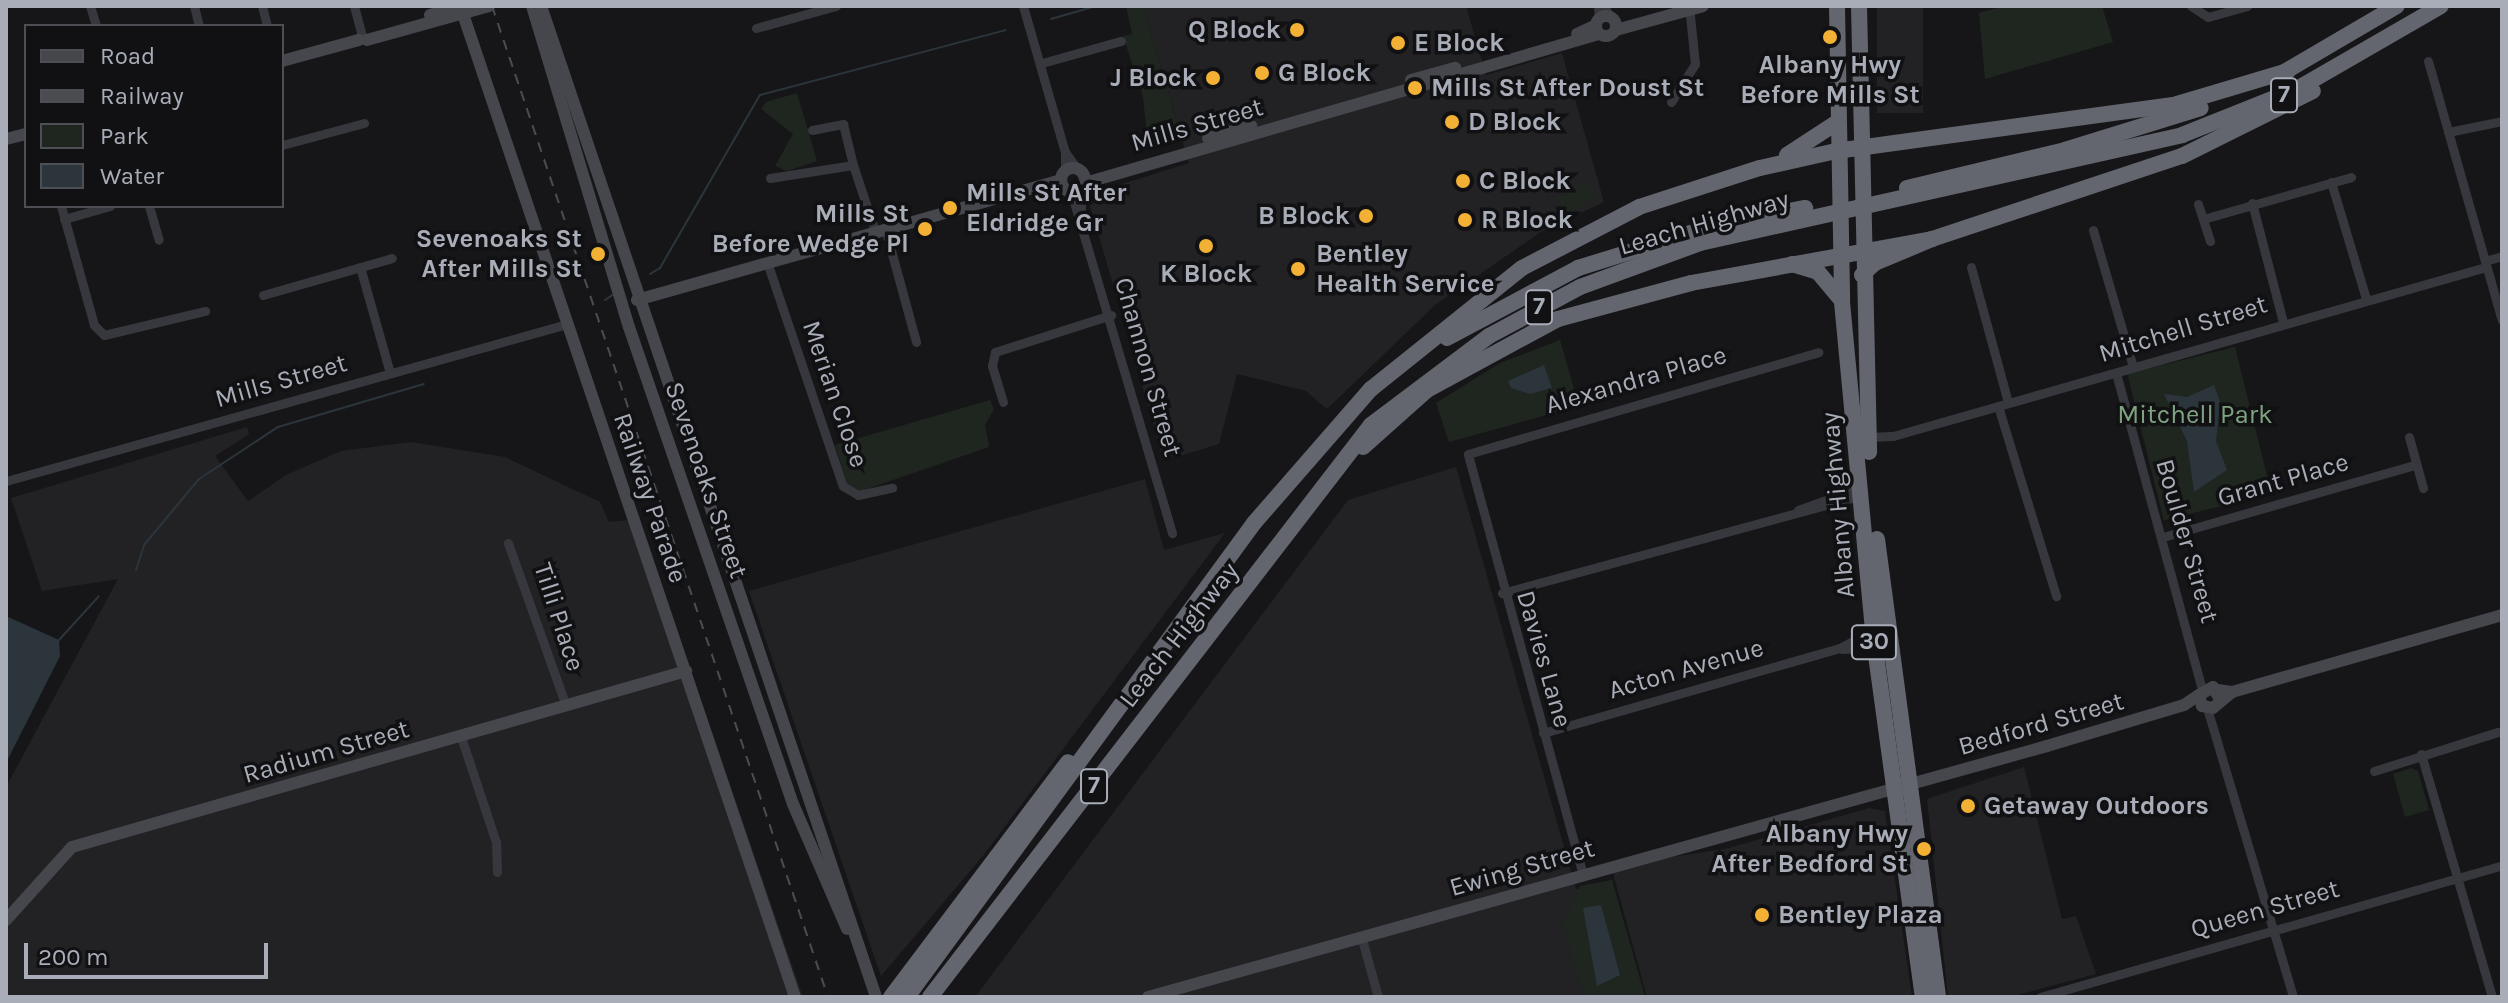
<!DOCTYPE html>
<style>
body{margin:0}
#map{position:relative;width:2508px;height:1003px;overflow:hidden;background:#161618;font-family:Karla,sans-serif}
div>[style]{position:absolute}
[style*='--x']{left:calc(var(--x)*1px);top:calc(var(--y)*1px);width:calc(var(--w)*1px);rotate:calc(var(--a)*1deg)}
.built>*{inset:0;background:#222225;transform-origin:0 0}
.green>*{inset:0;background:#1e261f;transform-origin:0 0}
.water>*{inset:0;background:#2c353c}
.stream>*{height:2px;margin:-1px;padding:0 1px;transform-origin:1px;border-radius:1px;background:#2c353c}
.street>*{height:9px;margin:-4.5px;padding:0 4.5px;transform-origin:4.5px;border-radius:4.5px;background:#37383d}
.secondary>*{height:12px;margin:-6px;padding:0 6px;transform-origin:6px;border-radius:6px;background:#45474d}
.secondary>.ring{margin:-6px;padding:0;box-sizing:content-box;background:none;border:12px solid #45474d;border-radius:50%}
.highway>*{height:16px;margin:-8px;padding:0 8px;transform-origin:8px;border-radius:8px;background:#63666e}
.rail>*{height:2px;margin-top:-1px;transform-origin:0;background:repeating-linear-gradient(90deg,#4a4c52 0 10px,transparent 0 18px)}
.dots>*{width:22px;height:22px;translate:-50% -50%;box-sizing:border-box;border:4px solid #111113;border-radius:50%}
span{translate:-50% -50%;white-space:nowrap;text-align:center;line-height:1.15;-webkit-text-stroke:7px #111113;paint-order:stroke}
.shield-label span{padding:2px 6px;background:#111113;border:2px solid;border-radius:6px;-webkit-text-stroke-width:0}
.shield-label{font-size:24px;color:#a8adb8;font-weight:700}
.poi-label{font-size:26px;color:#a8adb8;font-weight:700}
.right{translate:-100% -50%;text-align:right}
.left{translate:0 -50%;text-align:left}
.street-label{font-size:26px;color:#a8adb8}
.park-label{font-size:26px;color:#7fa381}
.frame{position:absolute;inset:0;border:8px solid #a8adb8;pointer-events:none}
.legend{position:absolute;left:24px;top:24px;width:260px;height:184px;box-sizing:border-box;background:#111113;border:2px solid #4d4f55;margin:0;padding:10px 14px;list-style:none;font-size:24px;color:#a8adb8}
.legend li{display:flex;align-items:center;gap:16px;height:40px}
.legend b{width:40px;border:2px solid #4d4f55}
.scale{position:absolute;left:24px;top:943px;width:244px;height:36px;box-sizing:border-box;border:4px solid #a8adb8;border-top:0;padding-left:10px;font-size:24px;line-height:28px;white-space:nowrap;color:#a8adb8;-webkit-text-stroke:6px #111113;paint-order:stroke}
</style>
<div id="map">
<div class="built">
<div style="clip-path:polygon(1143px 6px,1466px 6px,1486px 75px,1562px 53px,1604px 202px,1541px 232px,1435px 305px,1327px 409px,1306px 391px,1237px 374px,1219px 444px,1164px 461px,1087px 195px,1189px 163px)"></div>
<div style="left:1877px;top:6px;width:46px;height:107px"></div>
<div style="clip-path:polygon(247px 427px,249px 434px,215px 456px,248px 501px,286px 475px,341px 451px,411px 442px,505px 457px,600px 502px,609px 522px,639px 519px,803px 997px,6px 997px,6px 787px,118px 579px,42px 591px,11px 498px)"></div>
<div style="clip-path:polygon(1456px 467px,1576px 889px,1612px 880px,1645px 997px,975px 997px,1348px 500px)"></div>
<div style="clip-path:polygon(1145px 479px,1164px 550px,1225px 533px,982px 857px,881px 976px,749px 591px)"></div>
<div style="clip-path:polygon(2024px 767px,2062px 919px,2076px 916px,2096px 974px,2010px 997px,1948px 997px,1927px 799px)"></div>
<div style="clip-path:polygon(1869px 808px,1885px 811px,1912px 997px,1647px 997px,1611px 866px,1725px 849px)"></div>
</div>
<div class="green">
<div style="clip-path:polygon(1126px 6px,1143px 6px,1181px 136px,1148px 146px,1143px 97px,1123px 36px,1132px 34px)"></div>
<div style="clip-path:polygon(2004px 6px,2102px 6px,2113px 42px,1985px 79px,1979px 13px)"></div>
<div style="clip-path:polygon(797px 93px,817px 161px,787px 171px,775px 166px,793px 134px,761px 109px,766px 102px)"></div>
<div style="left:1588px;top:182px;width:18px;height:34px;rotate:63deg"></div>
<div style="clip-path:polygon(1560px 340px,1579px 406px,1449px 442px,1436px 403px,1500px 363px)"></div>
<div style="left:2235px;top:347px;width:151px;height:111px;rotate:76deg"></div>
<div style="clip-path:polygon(990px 400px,994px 409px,985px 425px,989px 447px,858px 492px,847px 484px,835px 445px)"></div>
<div style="clip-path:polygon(2411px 768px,2418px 771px,2429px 810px,2405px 817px,2393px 774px)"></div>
<div style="clip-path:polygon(1612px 880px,1645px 997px,1584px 997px,1563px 924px,1580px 886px)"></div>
</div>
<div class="water">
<div style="clip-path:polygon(1544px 365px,1552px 388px,1530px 394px,1511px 388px,1508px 381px)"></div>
<div style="clip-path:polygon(2214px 385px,2220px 402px,2216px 441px,2227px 470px,2194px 492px,2187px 441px,2164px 394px,2187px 397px)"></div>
<div style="clip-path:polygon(6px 616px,59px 640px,60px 656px,6px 763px)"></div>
<div style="clip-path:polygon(1601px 905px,1620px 975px,1597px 986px,1583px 908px)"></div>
</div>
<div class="stream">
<div style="--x:1051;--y:19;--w:47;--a:-16.1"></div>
<div style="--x:650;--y:274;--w:12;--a:-31"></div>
<div style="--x:660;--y:268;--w:200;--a:-60"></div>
<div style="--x:760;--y:95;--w:254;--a:-14.8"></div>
<div style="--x:605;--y:300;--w:11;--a:-34"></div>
<div style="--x:136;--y:570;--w:26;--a:-72"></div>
<div style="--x:144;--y:545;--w:86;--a:-50.2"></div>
<div style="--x:199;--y:479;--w:95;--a:-33.4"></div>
<div style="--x:278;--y:427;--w:152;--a:-16.4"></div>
<div style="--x:59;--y:640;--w:59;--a:-47.7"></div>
</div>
<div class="street">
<div style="--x:90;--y:6;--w:21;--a:73"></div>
<div style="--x:194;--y:6;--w:21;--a:76"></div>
<div style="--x:262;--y:6;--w:21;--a:76"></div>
<div style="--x:354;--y:6;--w:30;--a:75"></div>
<div style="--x:1023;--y:6;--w:152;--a:74"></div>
<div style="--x:1065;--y:152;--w:20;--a:90"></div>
<div style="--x:1598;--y:6;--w:12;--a:85"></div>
<div style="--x:1604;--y:6;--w:13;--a:61"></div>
<div style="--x:2191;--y:6;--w:20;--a:33"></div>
<div style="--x:2208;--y:17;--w:41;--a:-15.8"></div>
<div style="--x:756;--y:28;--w:83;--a:-15.4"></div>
<div style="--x:2428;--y:61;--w:269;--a:74.1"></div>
<div style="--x:1042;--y:63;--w:82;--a:-15.6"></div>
<div style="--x:1671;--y:102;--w:45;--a:-57.7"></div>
<div style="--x:1695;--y:64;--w:58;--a:-95.9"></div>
<div style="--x:812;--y:130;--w:32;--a:-11"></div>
<div style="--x:843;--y:124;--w:42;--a:76.3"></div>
<div style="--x:2448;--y:132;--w:55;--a:-11.5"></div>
<div style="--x:282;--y:145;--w:85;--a:-15"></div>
<div style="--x:1065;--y:152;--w:22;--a:54"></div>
<div style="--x:770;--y:178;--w:84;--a:-8.9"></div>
<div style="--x:853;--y:165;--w:73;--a:71.6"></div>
<div style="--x:2331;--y:182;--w:122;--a:73.3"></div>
<div style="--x:1081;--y:189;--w:21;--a:90"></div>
<div style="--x:1071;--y:192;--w:356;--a:73.5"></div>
<div style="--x:2252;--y:203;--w:123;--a:75.4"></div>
<div style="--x:2198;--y:204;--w:39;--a:72"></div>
<div style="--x:61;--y:206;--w:123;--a:74.5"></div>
<div style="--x:94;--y:325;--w:14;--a:45"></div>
<div style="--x:104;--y:335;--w:104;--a:-13.4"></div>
<div style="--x:149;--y:206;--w:35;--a:74"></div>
<div style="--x:64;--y:219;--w:48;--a:-15.8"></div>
<div style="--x:2203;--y:219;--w:154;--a:-15.8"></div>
<div style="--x:2093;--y:230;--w:143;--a:73.7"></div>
<div style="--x:886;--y:232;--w:114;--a:74.7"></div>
<div style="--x:2485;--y:261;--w:18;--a:-16"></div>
<div style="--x:768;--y:265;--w:233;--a:71.3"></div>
<div style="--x:843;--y:486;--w:17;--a:31"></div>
<div style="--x:858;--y:495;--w:35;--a:-12"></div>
<div style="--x:360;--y:267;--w:110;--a:74.2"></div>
<div style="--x:1971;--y:267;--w:140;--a:74.7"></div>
<div style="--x:263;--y:295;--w:134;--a:-16"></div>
<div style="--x:2116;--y:373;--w:327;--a:74.8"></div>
<div style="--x:1003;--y:402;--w:38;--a:-107"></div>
<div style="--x:992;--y:366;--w:14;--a:-78"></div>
<div style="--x:995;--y:352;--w:122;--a:-17.7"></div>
<div style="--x:1998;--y:406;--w:199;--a:73"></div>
<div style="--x:1867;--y:437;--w:26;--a:-2"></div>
<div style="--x:1893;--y:436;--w:617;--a:-15.91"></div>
<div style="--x:2409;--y:437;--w:53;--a:74.6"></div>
<div style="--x:6;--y:481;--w:583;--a:-15.63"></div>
<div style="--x:1798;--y:510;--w:68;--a:-19.8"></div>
<div style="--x:2163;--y:537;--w:261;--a:-16"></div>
<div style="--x:508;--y:543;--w:173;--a:70.4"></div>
<div style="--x:1502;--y:593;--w:374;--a:-15.2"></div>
<div style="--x:1842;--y:649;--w:33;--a:-2"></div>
<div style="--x:2207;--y:708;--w:302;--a:73.4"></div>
<div style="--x:1543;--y:733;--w:309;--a:-16"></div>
<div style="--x:1840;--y:648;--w:38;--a:-29"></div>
<div style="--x:461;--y:737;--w:111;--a:71.6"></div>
<div style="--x:496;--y:842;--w:30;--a:88"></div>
<div style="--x:2421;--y:754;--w:253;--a:73.7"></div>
<div style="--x:2374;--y:771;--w:130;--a:-17.5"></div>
<div style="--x:1583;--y:875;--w:436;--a:-105.3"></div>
<div style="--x:1468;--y:454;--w:365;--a:-16.2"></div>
<div style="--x:1361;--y:936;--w:63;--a:74.4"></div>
<div style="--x:2040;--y:997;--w:480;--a:-15.9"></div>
</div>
<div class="secondary">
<div style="--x:532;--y:6;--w:335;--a:73.2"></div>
<div style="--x:629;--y:327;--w:504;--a:71.03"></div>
<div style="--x:793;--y:804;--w:136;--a:66.6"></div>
<div style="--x:541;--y:6;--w:1046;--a:71.32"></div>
<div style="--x:463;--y:14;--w:1038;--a:71.34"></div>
<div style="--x:430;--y:15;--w:30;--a:-17"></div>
<div class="ring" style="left:1596px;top:16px;width:8px;height:8px"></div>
<div style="--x:1616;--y:30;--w:90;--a:-15.4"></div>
<div style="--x:1577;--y:34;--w:21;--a:-25"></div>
<div style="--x:367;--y:40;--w:127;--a:-15.6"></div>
<div style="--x:282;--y:61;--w:80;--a:-15.3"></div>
<div style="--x:1411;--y:80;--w:46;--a:-15.3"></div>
<div style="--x:1208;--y:138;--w:45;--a:-15.6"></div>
<div style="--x:6;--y:139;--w:21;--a:-14"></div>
<div class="ring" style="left:1061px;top:168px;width:12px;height:12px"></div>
<div style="--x:1085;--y:183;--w:535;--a:-16.17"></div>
<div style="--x:637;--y:300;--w:441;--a:-15.8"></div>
<div style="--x:2218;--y:690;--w:14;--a:8"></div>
<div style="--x:2232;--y:692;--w:281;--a:-15.9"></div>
<div style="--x:2221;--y:701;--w:16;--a:-120"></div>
<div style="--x:2213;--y:687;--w:16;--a:150"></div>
<div style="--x:2199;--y:695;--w:11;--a:75"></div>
<div style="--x:2202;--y:706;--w:11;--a:10"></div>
<div style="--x:2213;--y:708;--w:25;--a:-40"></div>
<div style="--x:6;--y:920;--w:98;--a:-47.9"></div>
<div style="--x:72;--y:847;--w:639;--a:-15.99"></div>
<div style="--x:1148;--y:997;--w:933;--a:-15.6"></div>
<div style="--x:2047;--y:746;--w:143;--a:-16.7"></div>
<div style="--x:2184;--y:705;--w:18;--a:-34"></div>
</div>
<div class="highway">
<div style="--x:1837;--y:6;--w:296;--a:89"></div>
<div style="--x:1842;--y:302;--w:348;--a:84.6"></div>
<div style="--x:1875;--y:648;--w:352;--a:82.2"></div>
<div style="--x:1859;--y:6;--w:446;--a:88.7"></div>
<div style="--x:2281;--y:74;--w:134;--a:-30.4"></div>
<div style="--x:1787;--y:155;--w:59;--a:-33.1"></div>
<div style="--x:1907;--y:188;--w:163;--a:-13.5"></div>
<div style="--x:2065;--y:150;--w:142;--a:-17.2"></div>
<div style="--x:1792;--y:264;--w:27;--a:17"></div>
<div style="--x:1818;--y:272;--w:33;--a:50"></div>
<div style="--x:1862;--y:275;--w:18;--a:-43"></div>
<div style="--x:1875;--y:263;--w:62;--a:-22.8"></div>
<div style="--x:1932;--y:239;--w:263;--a:-18.4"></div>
<div style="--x:2182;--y:156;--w:146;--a:-26.4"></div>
<div style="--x:1447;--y:338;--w:149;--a:-28.1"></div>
<div style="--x:1578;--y:268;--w:141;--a:-17.3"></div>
<div style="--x:1713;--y:226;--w:94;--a:-11.1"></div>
<div style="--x:1363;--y:447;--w:86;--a:-41.7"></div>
<div style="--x:1427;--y:390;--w:149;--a:-28.5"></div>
<div style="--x:1558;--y:319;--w:138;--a:-15.1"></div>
<div style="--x:1691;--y:283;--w:245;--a:-10.3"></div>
<div style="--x:1877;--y:539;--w:462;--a:82.4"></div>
<div style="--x:891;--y:997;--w:294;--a:-53"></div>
<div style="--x:907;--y:997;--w:587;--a:-53.79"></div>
<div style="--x:1254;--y:523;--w:178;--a:-48.9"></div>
<div style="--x:1371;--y:389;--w:193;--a:-38.7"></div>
<div style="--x:1522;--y:268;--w:132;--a:-27.5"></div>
<div style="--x:1639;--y:207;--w:127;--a:-17.9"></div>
<div style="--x:1760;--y:168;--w:78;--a:-12.6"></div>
<div style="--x:1836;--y:151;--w:344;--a:-7.8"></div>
<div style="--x:2177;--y:104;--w:116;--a:-16.6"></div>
<div style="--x:930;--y:997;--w:722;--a:-52.37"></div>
<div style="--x:1371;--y:425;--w:148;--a:-37"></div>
<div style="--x:1489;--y:336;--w:103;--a:-28.3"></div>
<div style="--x:1580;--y:287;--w:128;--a:-20.1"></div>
<div style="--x:1700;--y:243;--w:494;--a:-12.6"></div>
<div style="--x:2182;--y:135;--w:124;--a:-21.8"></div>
<div style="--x:2297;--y:89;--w:166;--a:-30"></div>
</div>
<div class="rail">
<div style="--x:492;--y:6;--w:1046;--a:71.27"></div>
</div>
<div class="dots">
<div style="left:1297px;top:30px;background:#f2b134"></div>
<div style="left:1830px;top:37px;background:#f2b134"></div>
<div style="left:1398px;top:43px;background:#f2b134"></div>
<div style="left:1262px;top:73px;background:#f2b134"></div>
<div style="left:1213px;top:78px;background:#f2b134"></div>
<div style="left:1415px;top:88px;background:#f2b134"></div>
<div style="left:1452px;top:122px;background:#f2b134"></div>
<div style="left:1463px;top:181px;background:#f2b134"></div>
<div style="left:950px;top:208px;background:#f2b134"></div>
<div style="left:1366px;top:216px;background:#f2b134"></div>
<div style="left:1465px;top:220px;background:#f2b134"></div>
<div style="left:925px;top:229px;background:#f2b134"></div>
<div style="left:1206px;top:246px;background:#f2b134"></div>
<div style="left:598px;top:254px;background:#f2b134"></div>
<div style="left:1298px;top:269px;background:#f2b134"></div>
<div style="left:1968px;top:806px;background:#f2b134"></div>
<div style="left:1924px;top:849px;background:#f2b134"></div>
<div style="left:1762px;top:915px;background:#f2b134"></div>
</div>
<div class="shield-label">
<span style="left:2284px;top:95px">7</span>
<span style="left:1539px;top:307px">7</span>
<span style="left:1874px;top:642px">30</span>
<span style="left:1094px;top:786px">7</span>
</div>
<div class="poi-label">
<span class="right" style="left:1281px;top:30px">Q Block</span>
<span class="left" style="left:1414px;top:43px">E Block</span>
<span style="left:1830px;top:80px">Albany Hwy<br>Before Mills St</span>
<span class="left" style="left:1278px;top:73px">G Block</span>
<span class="right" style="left:1197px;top:78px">J Block</span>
<span class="left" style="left:1431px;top:88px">Mills St After Doust St</span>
<span class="left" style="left:1468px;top:122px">D Block</span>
<span class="left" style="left:1479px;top:181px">C Block</span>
<span class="left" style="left:966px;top:208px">Mills St After<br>Eldridge Gr</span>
<span class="right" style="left:909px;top:229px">Mills St<br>Before Wedge Pl</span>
<span class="right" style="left:1350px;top:216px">B Block</span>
<span class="left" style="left:1481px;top:220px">R Block</span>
<span class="right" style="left:582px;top:254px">Sevenoaks St<br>After Mills St</span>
<span class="left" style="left:1316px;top:269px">Bentley<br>Health Service</span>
<span style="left:1206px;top:274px">K Block</span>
<span class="left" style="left:1984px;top:806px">Getaway Outdoors</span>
<span class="right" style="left:1908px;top:849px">Albany Hwy<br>After Bedford St</span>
<span class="left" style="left:1778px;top:915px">Bentley Plaza</span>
</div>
<div class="street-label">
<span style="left:1197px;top:125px;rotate:-16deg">Mills Street</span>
<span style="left:1704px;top:223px;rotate:-16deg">Leach Highway</span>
<span style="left:2183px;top:329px;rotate:-17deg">Mitchell Street</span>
<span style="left:1148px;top:367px;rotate:74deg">Channon Street</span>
<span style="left:1636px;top:380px;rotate:-16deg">Alexandra Place</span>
<span style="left:281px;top:381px;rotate:-16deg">Mills Street</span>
<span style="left:835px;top:394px;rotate:71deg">Merian Close</span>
<span style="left:706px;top:480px;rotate:71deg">Sevenoaks Street</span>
<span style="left:2283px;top:480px;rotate:-16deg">Grant Place</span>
<span style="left:650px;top:498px;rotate:71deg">Railway Parade</span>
<span style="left:1838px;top:505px;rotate:-95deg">Albany Highway</span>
<span style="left:2187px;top:541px;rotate:74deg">Boulder Street</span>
<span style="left:559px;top:617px;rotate:72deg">Tilli Place</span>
<span style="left:1179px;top:635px;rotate:-52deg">Leach Highway</span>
<span style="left:1544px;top:659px;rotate:74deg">Davies Lane</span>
<span style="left:1686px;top:669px;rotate:-16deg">Acton Avenue</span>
<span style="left:2041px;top:724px;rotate:-16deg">Bedford Street</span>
<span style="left:326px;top:752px;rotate:-16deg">Radium Street</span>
<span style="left:1522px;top:868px;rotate:-16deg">Ewing Street</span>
<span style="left:2265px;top:909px;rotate:-16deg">Queen Street</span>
</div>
<div class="park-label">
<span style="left:2195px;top:415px">Mitchell Park</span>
</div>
<div class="frame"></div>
<ul class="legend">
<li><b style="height:10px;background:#45474d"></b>Road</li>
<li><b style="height:10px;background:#4a4c52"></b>Railway</li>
<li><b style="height:22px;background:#1e261f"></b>Park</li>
<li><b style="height:22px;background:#2c353c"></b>Water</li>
</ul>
<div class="scale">200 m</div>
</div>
